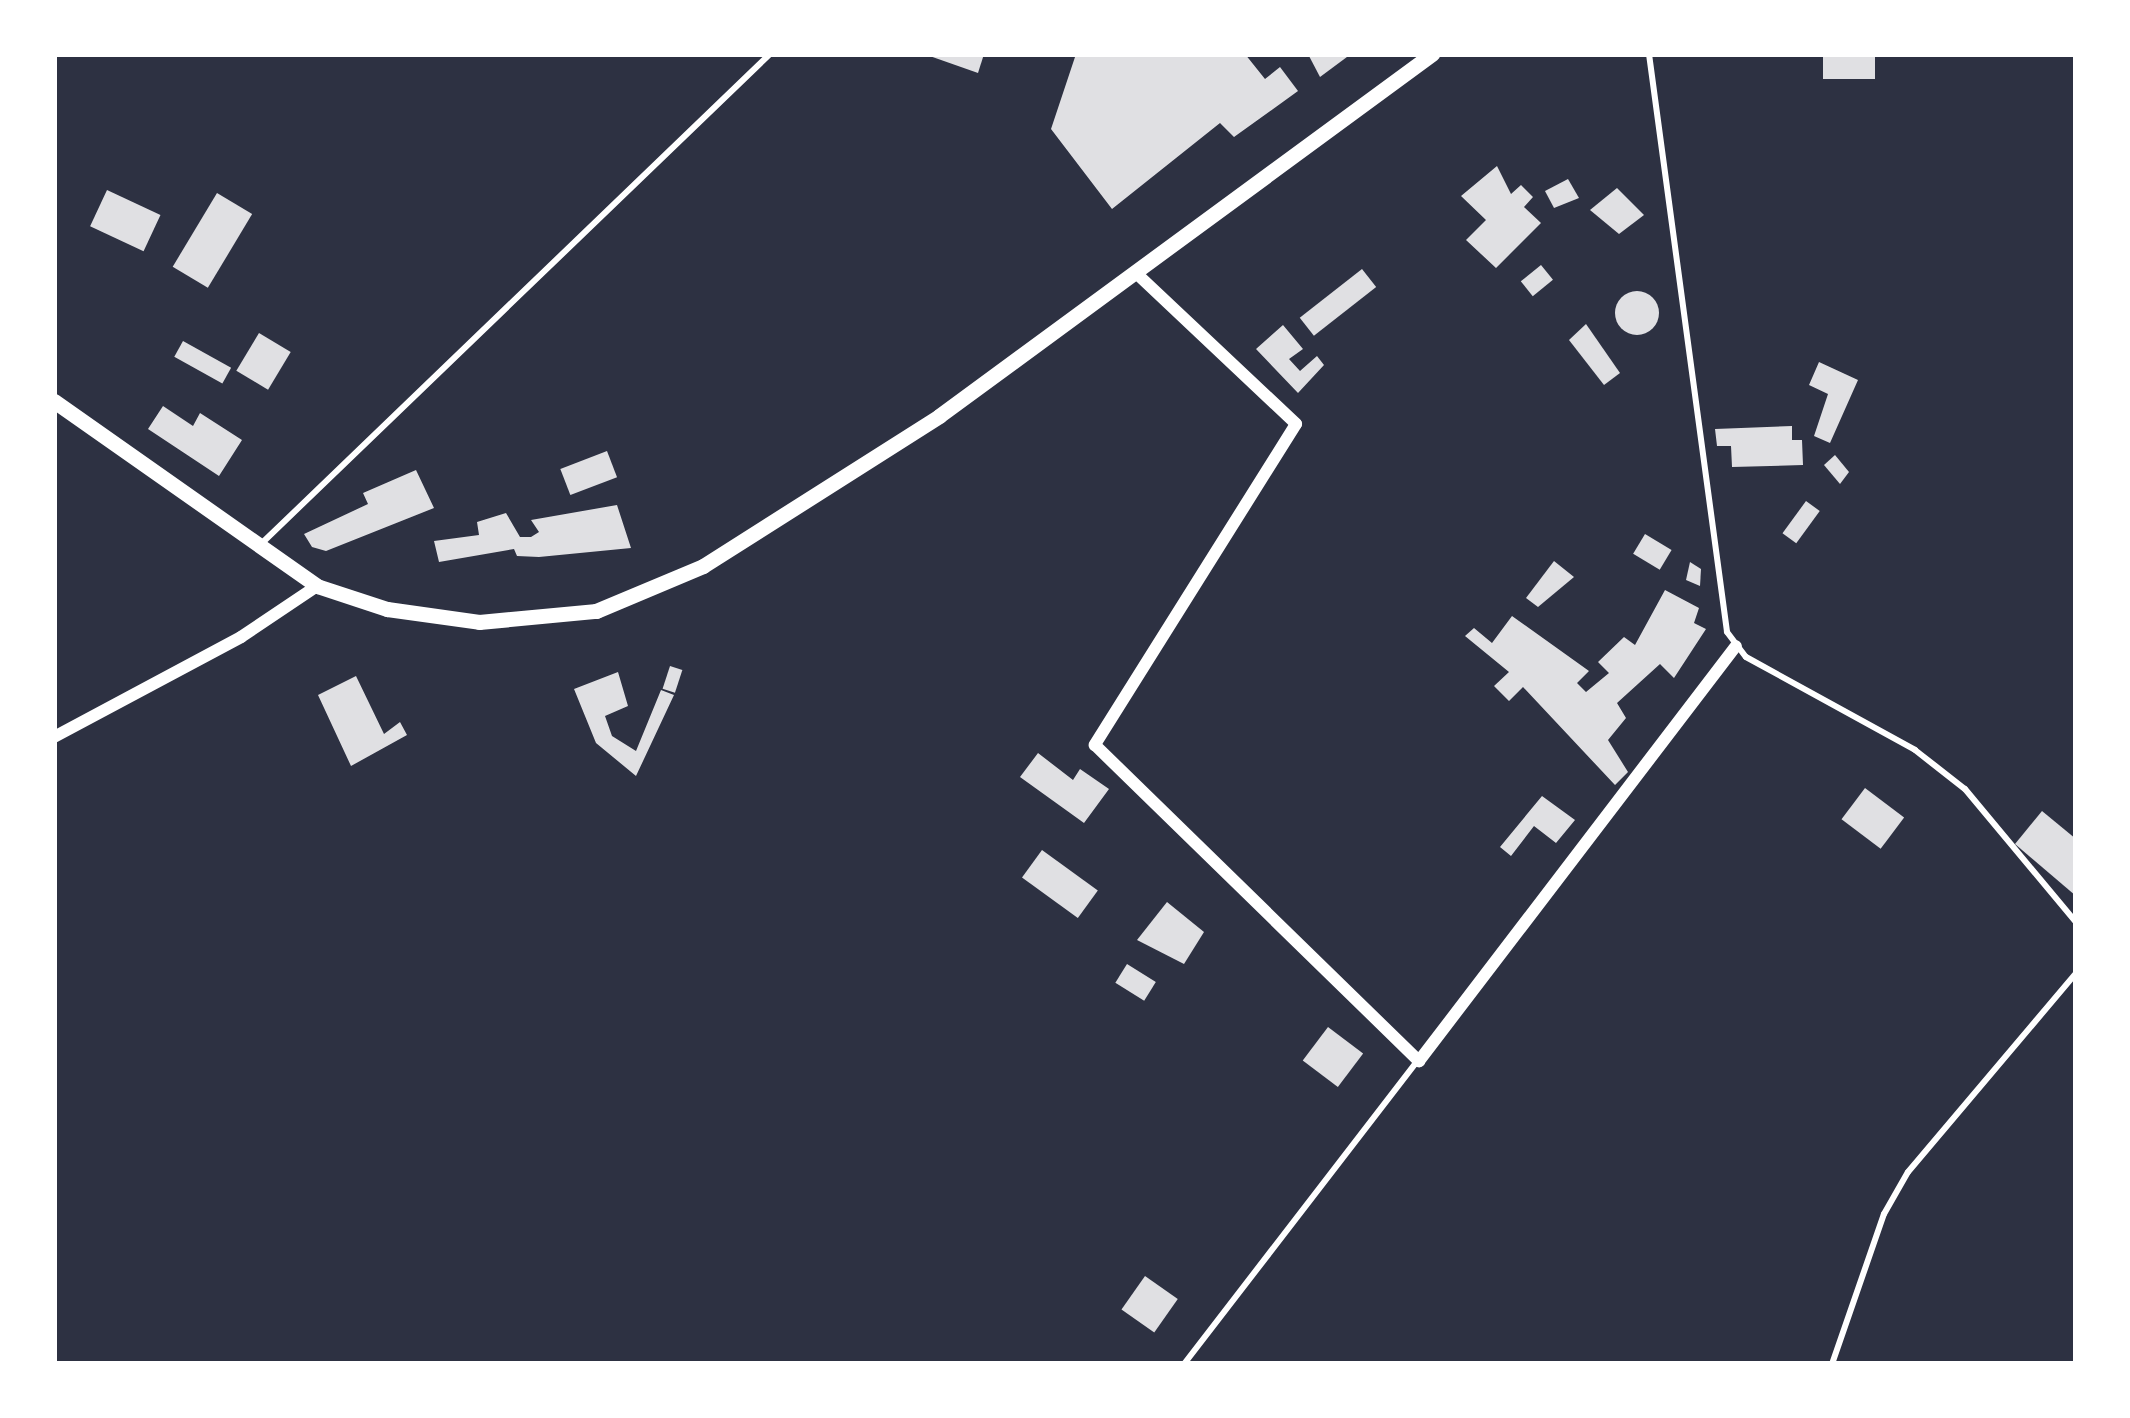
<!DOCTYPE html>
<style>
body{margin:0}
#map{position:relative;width:2130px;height:1418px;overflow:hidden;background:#2d3142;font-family:Lato,sans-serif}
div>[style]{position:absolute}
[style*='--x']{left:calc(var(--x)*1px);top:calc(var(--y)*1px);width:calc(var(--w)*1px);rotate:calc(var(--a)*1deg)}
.building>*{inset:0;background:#e0e0e3;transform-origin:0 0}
.round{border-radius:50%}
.service>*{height:6px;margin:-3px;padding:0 3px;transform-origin:3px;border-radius:3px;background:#fff}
.minor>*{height:12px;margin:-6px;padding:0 6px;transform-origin:6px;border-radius:6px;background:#fff}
.tertiary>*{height:15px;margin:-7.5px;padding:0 7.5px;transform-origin:7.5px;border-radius:7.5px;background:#fff}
span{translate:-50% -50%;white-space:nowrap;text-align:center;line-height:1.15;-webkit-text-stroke:9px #fff;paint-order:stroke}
.frame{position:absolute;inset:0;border:57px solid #fff;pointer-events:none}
</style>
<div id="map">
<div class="building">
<div style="clip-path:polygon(924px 54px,984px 54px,978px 73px)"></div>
<div style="clip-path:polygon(1076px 54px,1245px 54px,1265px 79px,1280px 67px,1298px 91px,1234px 137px,1220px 123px,1112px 209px,1051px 129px)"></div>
<div style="clip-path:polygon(1308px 54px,1351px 54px,1320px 77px)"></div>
<div style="left:1823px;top:54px;width:52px;height:25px"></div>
<div style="clip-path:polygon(1497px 166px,1511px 194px,1521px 185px,1533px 197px,1524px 207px,1541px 223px,1496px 268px,1466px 240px,1486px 220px,1461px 196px)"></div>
<div style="clip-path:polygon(1568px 179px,1579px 198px,1554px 208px,1545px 191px)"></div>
<div style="clip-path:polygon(1617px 188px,1644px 215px,1619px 234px,1590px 210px)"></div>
<div style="left:107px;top:190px;width:59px;height:40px;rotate:25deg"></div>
<div style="left:217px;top:193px;width:41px;height:86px;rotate:31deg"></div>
<div style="left:1541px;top:265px;width:19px;height:26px;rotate:51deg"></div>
<div style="left:1362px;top:269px;width:23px;height:79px;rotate:52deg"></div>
<div class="round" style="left:1615px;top:291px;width:44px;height:44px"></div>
<div style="clip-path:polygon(1586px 324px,1620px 373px,1604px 385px,1569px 340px)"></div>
<div style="clip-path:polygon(1283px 325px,1303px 349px,1289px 359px,1300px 371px,1317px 356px,1324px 365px,1298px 393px,1256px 349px)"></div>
<div style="left:259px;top:333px;width:37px;height:44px;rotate:31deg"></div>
<div style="left:183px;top:341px;width:55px;height:18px;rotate:29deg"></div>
<div style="clip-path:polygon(1819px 362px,1858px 380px,1830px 443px,1814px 436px,1828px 394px,1809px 385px)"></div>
<div style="clip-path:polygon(163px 406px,193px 426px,200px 413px,242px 440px,219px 476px,148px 429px)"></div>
<div style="clip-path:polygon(1792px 426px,1792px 440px,1802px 440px,1803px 465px,1732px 467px,1731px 446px,1717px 446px,1715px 429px)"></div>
<div style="left:607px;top:451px;width:28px;height:50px;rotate:69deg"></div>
<div style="clip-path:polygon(1835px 455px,1849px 472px,1840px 484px,1824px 465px)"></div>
<div style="clip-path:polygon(416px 470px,434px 508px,326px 551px,312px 547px,304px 534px,368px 504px,363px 493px)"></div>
<div style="left:1806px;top:501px;width:17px;height:40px;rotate:36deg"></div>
<div style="clip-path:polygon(617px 505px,631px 548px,539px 557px,517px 556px,514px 549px,439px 562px,434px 541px,479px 535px,477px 522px,506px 513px,520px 537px,531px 537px,539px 532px,531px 520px)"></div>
<div style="left:1645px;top:534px;width:31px;height:23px;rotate:31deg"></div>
<div style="clip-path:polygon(1554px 561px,1574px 577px,1538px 607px,1526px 598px)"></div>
<div style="clip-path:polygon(1690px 562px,1701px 569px,1700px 586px,1686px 580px)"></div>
<div style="clip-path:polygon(1665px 590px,1699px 608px,1694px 623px,1706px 629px,1674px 678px,1660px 664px,1617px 703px,1626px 718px,1608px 740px,1628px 772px,1615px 785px,1523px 687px,1509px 701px,1494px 686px,1509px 672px,1465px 636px,1474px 628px,1492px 643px,1512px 616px,1589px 671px,1577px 683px,1586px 692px,1609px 673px,1598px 662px,1624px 637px,1635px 645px)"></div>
<div style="left:670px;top:666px;width:13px;height:24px;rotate:18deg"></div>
<div style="clip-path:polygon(618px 672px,628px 706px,605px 716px,612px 736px,636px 751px,661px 690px,674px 695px,636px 776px,596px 743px,574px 689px)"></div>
<div style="clip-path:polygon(356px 676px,384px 734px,400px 722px,407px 735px,351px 766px,318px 695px)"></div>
<div style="clip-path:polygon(1038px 753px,1073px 780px,1080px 769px,1109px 789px,1084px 823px,1020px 777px)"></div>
<div style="left:1865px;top:788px;width:49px;height:39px;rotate:37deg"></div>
<div style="clip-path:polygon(1542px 796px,1575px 820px,1556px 843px,1534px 826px,1511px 856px,1500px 847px)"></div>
<div style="clip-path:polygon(2042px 811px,2076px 839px,2076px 896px,2015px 844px)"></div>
<div style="left:1042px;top:850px;width:69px;height:34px;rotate:36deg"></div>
<div style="clip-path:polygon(1167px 902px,1204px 932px,1184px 964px,1137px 940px)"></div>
<div style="left:1127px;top:964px;width:34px;height:22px;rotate:32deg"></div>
<div style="left:1328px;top:1027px;width:44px;height:42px;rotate:37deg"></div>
<div style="left:1145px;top:1276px;width:40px;height:41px;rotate:35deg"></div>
</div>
<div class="service">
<div style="--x:1649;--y:54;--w:583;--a:82.31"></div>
<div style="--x:1727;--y:632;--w:31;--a:53"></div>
<div style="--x:1746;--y:657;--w:193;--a:28.8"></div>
<div style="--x:1915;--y:750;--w:63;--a:38"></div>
<div style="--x:1965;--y:789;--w:173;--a:50.2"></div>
<div style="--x:262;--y:543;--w:705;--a:-43.91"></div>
<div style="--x:1184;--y:1364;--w:380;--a:-52.4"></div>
<div style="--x:1832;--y:1364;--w:159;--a:-70.9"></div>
<div style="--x:1884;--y:1214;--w:48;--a:-60.3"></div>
<div style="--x:1908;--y:1172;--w:260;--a:-49.8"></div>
</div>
<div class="minor">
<div style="--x:1136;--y:273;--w:220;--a:43.3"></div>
<div style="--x:1296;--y:424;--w:379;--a:122.1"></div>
<div style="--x:1095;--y:745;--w:453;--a:44.3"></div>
<div style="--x:1419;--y:1061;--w:522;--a:-52.63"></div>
<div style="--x:54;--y:737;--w:212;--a:-28.1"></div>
<div style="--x:241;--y:637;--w:92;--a:-33.9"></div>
</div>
<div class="tertiary">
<div style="--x:54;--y:401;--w:322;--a:35.1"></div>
<div style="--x:317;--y:586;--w:74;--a:18.2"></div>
<div style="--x:387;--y:609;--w:93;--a:8"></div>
<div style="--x:479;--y:622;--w:118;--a:-5.4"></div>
<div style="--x:596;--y:611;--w:116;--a:-22.8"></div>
<div style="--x:703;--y:566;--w:280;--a:-32.4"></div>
<div style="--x:939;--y:416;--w:612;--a:-36.29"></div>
</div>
<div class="frame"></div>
</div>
